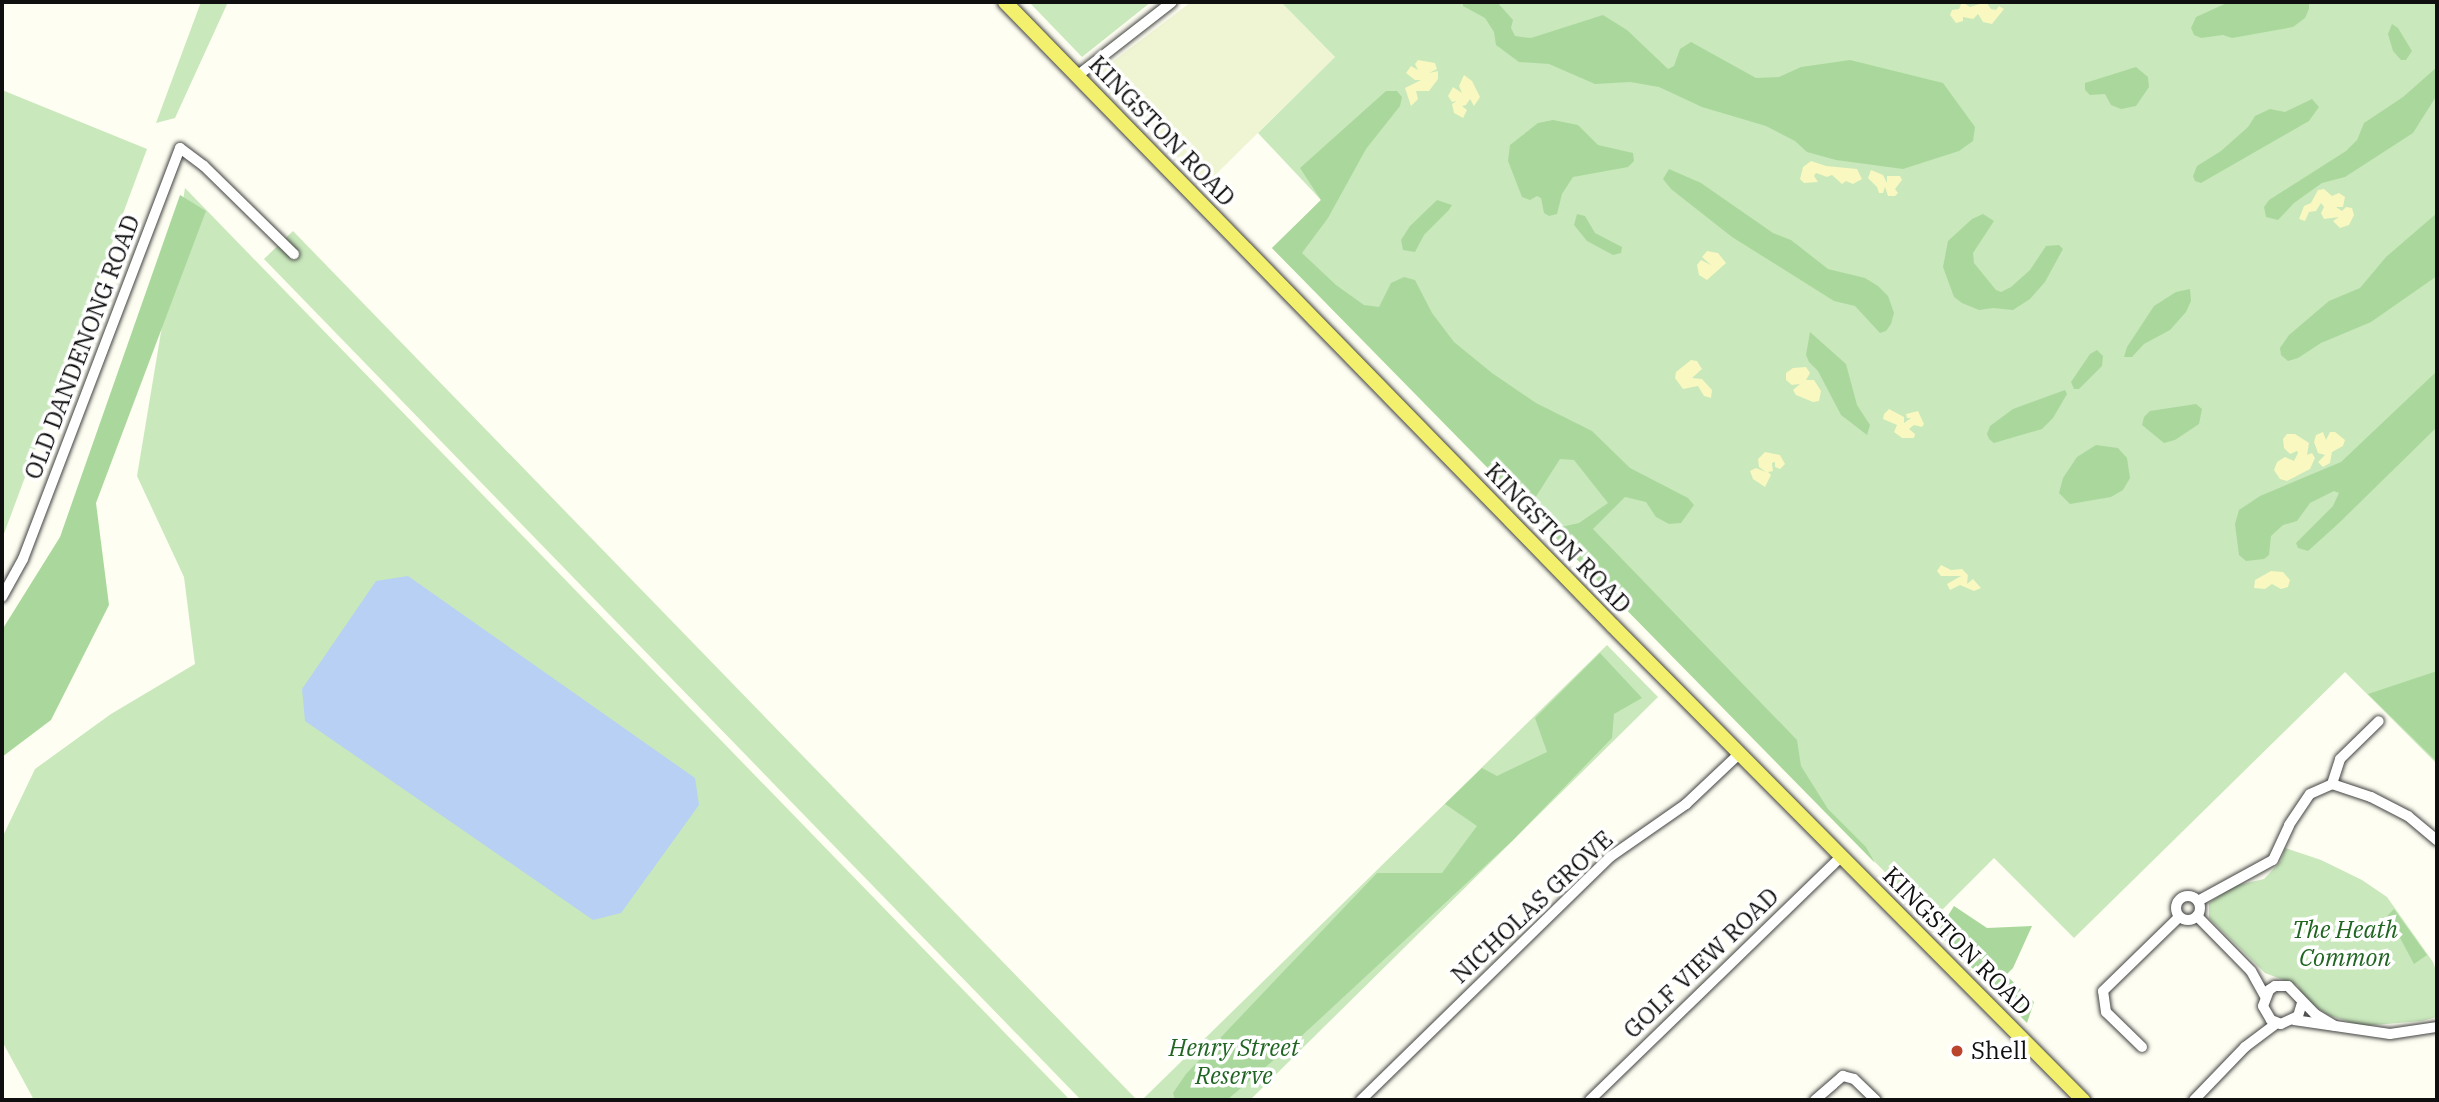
<!DOCTYPE html>
<style>
body{margin:0}
#map{position:relative;width:2439px;height:1102px;overflow:hidden;background:#fefef2;font-family:"IBM Plex Serif",serif}
div>[style]{position:absolute}
[style*='--x']{left:calc(var(--x)*1px);top:calc(var(--y)*1px);width:calc(var(--w)*1px);rotate:calc(var(--a)*1deg)}
.farmland>*{inset:0;background:#eff4d2}
.green>*{inset:0;background:#c9e8bc}
.forest>*{inset:0;background:#aad89c}
.sand>*{inset:0;background:#f8f8c0}
.water>*{inset:0;background:#b8d0f4}
.roads{filter:drop-shadow(0 0 2px #424242) drop-shadow(0 0 2px #424242)}
.minor>*{height:10px;margin:-5px;padding:0 5px;transform-origin:5px;border-radius:5px;background:#fff}
.minor>.ring{margin:-5px;padding:0;box-sizing:content-box;background:none;border:10px solid #fff;border-radius:50%}
.major>*{height:14px;margin:-7px;padding:0 7px;transform-origin:7px;border-radius:7px;background:#f3f06e}
.dots>*{width:19px;height:19px;translate:-50% -50%;box-sizing:border-box;border:4px solid #fff;border-radius:50%}
span{translate:-50% -50%;white-space:nowrap;text-align:center;line-height:1.15;-webkit-text-stroke:7px #fff;paint-order:stroke}
.street-label{font-size:24px;color:#0f0f0f}
.park-label{font-size:24px;color:#216522;font-style:italic}
.poi-label{font-size:24px;color:#0f0f0f}
.left{translate:0 -50%;text-align:left}
.frame{position:absolute;inset:0;border:4px solid #0f0f0f;pointer-events:none}
</style>
<div id="map">
<div class="farmland">
<div style="clip-path:polygon(1191px 2px,1281px 2px,1335px 57px,1205px 185px,1099px 77px,1099px 72px)"></div>
</div>
<div class="green">
<div style="clip-path:polygon(201px 2px,228px 2px,175px 118px,156px 123px)"></div>
<div style="clip-path:polygon(1029px 2px,1151px 2px,1082px 57px)"></div>
<div style="clip-path:polygon(1281px 2px,2437px 2px,2437px 764px,2345px 672px,2074px 938px,1994px 858px,1932px 920px,1272px 248px,1321px 200px,1258px 133px,1335px 57px)"></div>
<div style="clip-path:polygon(2px 90px,147px 149px,2px 539px)"></div>
<div style="clip-path:polygon(185px 188px,1070px 1100px,34px 1100px,2px 1041px,2px 838px,35px 769px,111px 714px,195px 664px,184px 577px,137px 476px)"></div>
<div style="clip-path:polygon(293px 231px,1137px 1100px,1144px 1098px,1607px 645px,1658px 697px,1250px 1100px,1081px 1100px,264px 259px)"></div>
<div style="clip-path:polygon(2285px 848px,2321px 860px,2362px 880px,2387px 897px,2433px 962px,2437px 974px,2437px 1017px,2422px 1021px,2362px 1026px,2328px 1015px,2305px 999px,2297px 985px,2265px 973px,2209px 918px,2209px 903px,2234px 886px,2264px 879px,2281px 861px)"></div>
</div>
<div class="forest">
<div style="clip-path:polygon(1463px 2px,1497px 2px,1513px 20px,1511px 28px,1515px 36px,1531px 38px,1603px 15px,1627px 30px,1668px 69px,1674px 66px,1680px 49px,1691px 42px,1756px 78px,1779px 77px,1801px 67px,1850px 60px,1943px 83px,1975px 127px,1973px 141px,1959px 151px,1903px 169px,1836px 160px,1807px 152px,1795px 141px,1766px 126px,1702px 107px,1659px 87px,1630px 82px,1595px 84px,1549px 64px,1519px 62px,1496px 45px,1494px 32px,1485px 18px,1463px 6px)"></div>
<div style="clip-path:polygon(2229px 2px,2309px 2px,2309px 9px,2305px 18px,2293px 27px,2232px 38px,2223px 35px,2201px 38px,2194px 35px,2191px 28px,2196px 17px)"></div>
<div style="clip-path:polygon(2392px 24px,2398px 28px,2412px 51px,2406px 60px,2401px 60px,2393px 51px,2388px 34px)"></div>
<div style="clip-path:polygon(2136px 67px,2148px 77px,2149px 87px,2136px 106px,2121px 109px,2111px 105px,2105px 94px,2090px 95px,2085px 90px,2085px 83px)"></div>
<div style="clip-path:polygon(2437px 67px,2437px 95px,2413px 133px,2345px 177px,2322px 183px,2294px 203px,2278px 220px,2266px 217px,2264px 207px,2269px 200px,2346px 151px,2357px 140px,2364px 123px,2403px 97px)"></div>
<div style="clip-path:polygon(1386px 91px,1397px 91px,1402px 97px,1400px 106px,1366px 149px,1328px 218px,1302px 253px,1336px 285px,1364px 305px,1379px 307px,1391px 283px,1404px 277px,1415px 280px,1432px 313px,1454px 342px,1492px 373px,1536px 403px,1592px 431px,1630px 468px,1688px 498px,1694px 505px,1681px 523px,1669px 524px,1656px 517px,1646px 502px,1625px 497px,1593px 529px,1797px 740px,1801px 766px,1828px 809px,1866px 847px,1875px 863px,1548px 530px,1579px 523px,1608px 503px,1574px 460px,1560px 459px,1528px 509px,1272px 248px,1321px 200px,1300px 168px)"></div>
<div style="clip-path:polygon(2312px 99px,2319px 107px,2309px 121px,2201px 183px,2195px 181px,2193px 176px,2197px 166px,2221px 151px,2248px 127px,2255px 116px,2270px 109px,2285px 112px)"></div>
<div style="clip-path:polygon(1553px 120px,1578px 125px,1598px 145px,1633px 153px,1634px 161px,1628px 167px,1573px 177px,1562px 194px,1557px 214px,1549px 216px,1544px 213px,1541px 198px,1537px 196px,1530px 200px,1522px 197px,1508px 161px,1510px 145px,1538px 123px)"></div>
<div style="clip-path:polygon(1669px 169px,1701px 183px,1773px 233px,1791px 240px,1828px 269px,1865px 278px,1878px 286px,1888px 296px,1894px 313px,1891px 324px,1886px 331px,1880px 333px,1855px 306px,1834px 301px,1732px 237px,1671px 189px,1663px 179px)"></div>
<div style="clip-path:polygon(180px 195px,206px 211px,96px 503px,109px 605px,51px 720px,2px 757px,2px 630px,60px 537px)"></div>
<div style="clip-path:polygon(1437px 200px,1452px 205px,1449px 210px,1424px 235px,1415px 252px,1403px 250px,1401px 240px,1410px 226px)"></div>
<div style="clip-path:polygon(2437px 213px,2437px 276px,2371px 322px,2321px 343px,2298px 358px,2288px 361px,2281px 355px,2280px 348px,2289px 335px,2329px 301px,2360px 288px,2386px 257px)"></div>
<div style="clip-path:polygon(1577px 214px,1585px 216px,1595px 233px,1622px 247px,1621px 253px,1613px 255px,1587px 241px,1574px 225px)"></div>
<div style="clip-path:polygon(1983px 214px,1994px 221px,1973px 253px,1974px 263px,1996px 290px,2001px 292px,2011px 287px,2030px 270px,2046px 246px,2059px 245px,2063px 249px,2045px 282px,2030px 299px,2013px 310px,1993px 308px,1979px 310px,1962px 303px,1954px 297px,1943px 267px,1948px 241px,1972px 219px)"></div>
<div style="clip-path:polygon(2190px 289px,2191px 301px,2186px 312px,2170px 330px,2144px 344px,2132px 357px,2124px 357px,2127px 347px,2154px 306px,2176px 292px)"></div>
<div style="clip-path:polygon(1810px 332px,1846px 364px,1857px 405px,1870px 425px,1867px 435px,1841px 415px,1818px 371px,1809px 362px,1806px 355px)"></div>
<div style="clip-path:polygon(2097px 350px,2103px 356px,2102px 366px,2079px 389px,2074px 389px,2071px 382px,2090px 354px)"></div>
<div style="clip-path:polygon(2437px 371px,2437px 427px,2339px 523px,2308px 551px,2298px 548px,2296px 543px,2333px 506px,2339px 493px,2334px 491px,2310px 503px,2297px 521px,2283px 525px,2271px 536px,2269px 555px,2264px 559px,2246px 561px,2239px 555px,2235px 524px,2239px 510px,2260px 496px,2341px 462px)"></div>
<div style="clip-path:polygon(2065px 390px,2067px 394px,2053px 418px,2042px 429px,1994px 443px,1989px 439px,1987px 434px,1990px 426px,2013px 409px)"></div>
<div style="clip-path:polygon(2196px 404px,2202px 409px,2199px 424px,2175px 440px,2164px 443px,2142px 425px,2144px 417px,2150px 411px)"></div>
<div style="clip-path:polygon(2096px 445px,2118px 448px,2127px 458px,2130px 478px,2123px 490px,2111px 497px,2070px 504px,2059px 493px,2063px 478px,2077px 457px)"></div>
<div style="clip-path:polygon(1600px 653px,1642px 698px,1614px 714px,1612px 738px,1512px 841px,1295px 1042px,1227px 1100px,1175px 1100px,1173px 1093px,1186px 1074px,1377px 873px,1442px 873px,1477px 826px,1445px 804px,1482px 768px,1497px 776px,1547px 752px,1535px 718px)"></div>
<div style="clip-path:polygon(2437px 671px,2437px 762px,2368px 694px)"></div>
<div style="clip-path:polygon(1954px 906px,1987px 928px,2032px 926px,2013px 968px,2006px 975px,2034px 1002px,2027px 1023px,1937px 933px)"></div>
<div style="clip-path:polygon(2394px 909px,2427px 955px,2414px 964px,2399px 936px,2384px 919px)"></div>
</div>
<div class="sand">
<div style="clip-path:polygon(1962px 2px,1970px 7px,1986px 2px,1991px 9px,1996px 10px,1999px 6px,2004px 9px,1992px 24px,1983px 22px,1978px 14px,1973px 19px,1963px 17px,1963px 21px,1956px 23px,1950px 15px,1952px 10px,1959px 9px)"></div>
<div style="clip-path:polygon(1418px 60px,1435px 63px,1437px 69px,1429px 73px,1438px 71px,1438px 79px,1429px 91px,1416px 91px,1418px 99px,1411px 106px,1405px 88px,1421px 80px,1415px 80px,1406px 73px,1411px 66px,1418px 70px,1415px 64px)"></div>
<div style="clip-path:polygon(1464px 75px,1472px 81px,1480px 97px,1474px 106px,1470px 99px,1466px 105px,1462px 106px,1467px 110px,1463px 118px,1454px 113px,1452px 104px,1457px 101px,1452px 102px,1448px 96px,1453px 87px,1462px 93px,1459px 86px)"></div>
<div style="clip-path:polygon(1811px 161px,1826px 166px,1857px 169px,1862px 179px,1853px 184px,1846px 181px,1842px 184px,1832px 175px,1827px 177px,1816px 173px,1814px 176px,1818px 182px,1804px 183px,1800px 179px,1803px 167px)"></div>
<div style="clip-path:polygon(1871px 170px,1883px 175px,1887px 183px,1887px 176px,1900px 176px,1902px 180px,1895px 189px,1898px 193px,1895px 196px,1888px 196px,1885px 187px,1883px 193px,1879px 193px,1877px 187px,1868px 178px)"></div>
<div style="clip-path:polygon(2324px 189px,2332px 196px,2339px 193px,2345px 197px,2343px 207px,2336px 207px,2342px 211px,2346px 207px,2352px 208px,2354px 215px,2349px 225px,2340px 228px,2333px 221px,2339px 217px,2324px 219px,2321px 213px,2324px 207px,2321px 203px,2316px 211px,2309px 212px,2305px 221px,2299px 219px,2304px 206px,2311px 203px,2318px 190px)"></div>
<div style="clip-path:polygon(1707px 251px,1718px 253px,1726px 263px,1707px 280px,1699px 275px,1697px 265px,1701px 260px,1711px 265px,1702px 257px)"></div>
<div style="clip-path:polygon(1691px 360px,1697px 361px,1702px 369px,1692px 378px,1702px 379px,1712px 390px,1711px 398px,1704px 396px,1698px 386px,1683px 389px,1675px 378px,1676px 372px)"></div>
<div style="clip-path:polygon(1806px 367px,1810px 373px,1806px 380px,1814px 380px,1821px 391px,1819px 401px,1813px 402px,1796px 395px,1793px 390px,1800px 384px,1792px 385px,1786px 380px,1786px 373px,1793px 368px)"></div>
<div style="clip-path:polygon(1889px 409px,1904px 417px,1904px 423px,1911px 418px,1907px 418px,1906px 414px,1918px 411px,1924px 424px,1922px 427px,1914px 425px,1909px 429px,1915px 434px,1914px 438px,1902px 438px,1894px 432px,1897px 425px,1883px 419px,1884px 414px)"></div>
<div style="clip-path:polygon(2323px 432px,2326px 440px,2330px 432px,2335px 432px,2345px 440px,2343px 446px,2332px 452px,2330px 463px,2323px 467px,2318px 462px,2325px 455px,2318px 453px,2314px 442px,2316px 435px)"></div>
<div style="clip-path:polygon(2287px 434px,2295px 434px,2309px 443px,2307px 455px,2312px 453px,2315px 458px,2310px 469px,2287px 481px,2280px 479px,2274px 470px,2277px 462px,2285px 457px,2294px 461px,2298px 453px,2297px 451px,2290px 454px,2284px 448px,2283px 439px)"></div>
<div style="clip-path:polygon(1765px 452px,1780px 455px,1785px 464px,1780px 469px,1775px 467px,1775px 462px,1772px 463px,1773px 471px,1768px 472px,1771px 475px,1765px 487px,1753px 479px,1750px 471px,1756px 468px,1766px 472px,1759px 467px,1758px 459px)"></div>
<div style="clip-path:polygon(1941px 565px,1951px 570px,1962px 569px,1968px 575px,1967px 584px,1973px 579px,1981px 588px,1974px 591px,1960px 585px,1950px 590px,1947px 584px,1961px 576px,1941px 576px,1937px 571px)"></div>
<div style="clip-path:polygon(2271px 571px,2283px 572px,2290px 580px,2288px 587px,2281px 589px,2272px 584px,2265px 589px,2254px 588px,2255px 580px)"></div>
</div>
<div class="water">
<div style="clip-path:polygon(408px 576px,695px 778px,699px 805px,621px 913px,593px 920px,305px 721px,302px 689px,376px 581px)"></div>
</div>
<div class="roads">
<div class="minor">
<div style="--x:1077;--y:76;--w:120;--a:-37.9"></div>
<div style="--x:2;--y:597;--w:43;--a:-61.1"></div>
<div style="--x:23;--y:559;--w:440;--a:-69.1"></div>
<div style="--x:180;--y:148;--w:30;--a:37"></div>
<div style="--x:204;--y:166;--w:126;--a:44.4"></div>
<div style="--x:2332;--y:784;--w:26;--a:-72"></div>
<div style="--x:2340;--y:759;--w:54;--a:-44.3"></div>
<div class="ring" style="left:2176px;top:896px;width:14px;height:14px"></div>
<div style="--x:2198;--y:901;--w:85;--a:-28.7"></div>
<div style="--x:2273;--y:860;--w:38;--a:-65"></div>
<div style="--x:2289;--y:825;--w:37;--a:-56"></div>
<div style="--x:2310;--y:794;--w:24;--a:-24"></div>
<div style="--x:2332;--y:784;--w:41;--a:18.4"></div>
<div style="--x:2371;--y:797;--w:42;--a:27.2"></div>
<div style="--x:2408;--y:816;--w:38;--a:40"></div>
<div style="--x:2197;--y:916;--w:77;--a:45.5"></div>
<div style="--x:2251;--y:971;--w:29;--a:61"></div>
<div style="--x:2302;--y:1003;--w:14;--a:107"></div>
<div style="--x:2298;--y:1016;--w:19;--a:155"></div>
<div style="--x:2281;--y:1024;--w:11;--a:-158"></div>
<div style="--x:2271;--y:1020;--w:16;--a:-120"></div>
<div style="--x:2263;--y:1006;--w:17;--a:-69"></div>
<div style="--x:2269;--y:990;--w:7;--a:-34"></div>
<div style="--x:2275;--y:986;--w:13;--a:0"></div>
<div style="--x:2288;--y:986;--w:39;--a:46"></div>
<div style="--x:2315;--y:1014;--w:23;--a:31"></div>
<div style="--x:2294;--y:1020;--w:97;--a:8.3"></div>
<div style="--x:2390;--y:1034;--w:48;--a:-8.5"></div>
<div style="--x:2142;--y:1047;--w:50;--a:-135.8"></div>
<div style="--x:2106;--y:1012;--w:21;--a:-98"></div>
<div style="--x:2103;--y:991;--w:106;--a:-44.2"></div>
<div style="--x:1361;--y:1100;--w:348;--a:-44.3"></div>
<div style="--x:1610;--y:857;--w:93;--a:-34.9"></div>
<div style="--x:1686;--y:804;--w:73;--a:-43.3"></div>
<div style="--x:1590;--y:1100;--w:349;--a:-44.1"></div>
<div style="--x:1815;--y:1100;--w:37;--a:-41"></div>
<div style="--x:1843;--y:1076;--w:11;--a:15"></div>
<div style="--x:1854;--y:1079;--w:30;--a:44"></div>
<div style="--x:2194;--y:1100;--w:74;--a:-46.1"></div>
<div style="--x:2245;--y:1047;--w:40;--a:-37"></div>
</div>
<div class="major">
<div style="--x:1005;--y:2;--w:871;--a:45.74"></div>
<div style="--x:1613;--y:626;--w:668;--a:45.24"></div>
</div>
</div>
<div class="dots">
<div style="left:1957px;top:1051px;background:#ba452c"></div>
</div>
<div class="street-label">
<span style="left:1162px;top:131px;rotate:46deg">KINGSTON ROAD</span>
<span style="left:82px;top:347px;rotate:-69deg">OLD DANDENONG ROAD</span>
<span style="left:1558px;top:538px;rotate:46deg">KINGSTON ROAD</span>
<span style="left:1532px;top:907px;rotate:-43deg">NICHOLAS GROVE</span>
<span style="left:1957px;top:941px;rotate:45deg">KINGSTON ROAD</span>
<span style="left:1701px;top:963px;rotate:-44deg">GOLF VIEW ROAD</span>
</div>
<div class="park-label">
<span style="left:2345px;top:944px">The Heath<br>Common</span>
<span style="left:1234px;top:1062px">Henry Street<br>Reserve</span>
</div>
<div class="poi-label">
<span class="left" style="left:1971px;top:1051px">Shell</span>
</div>
<div class="frame"></div>
</div>
